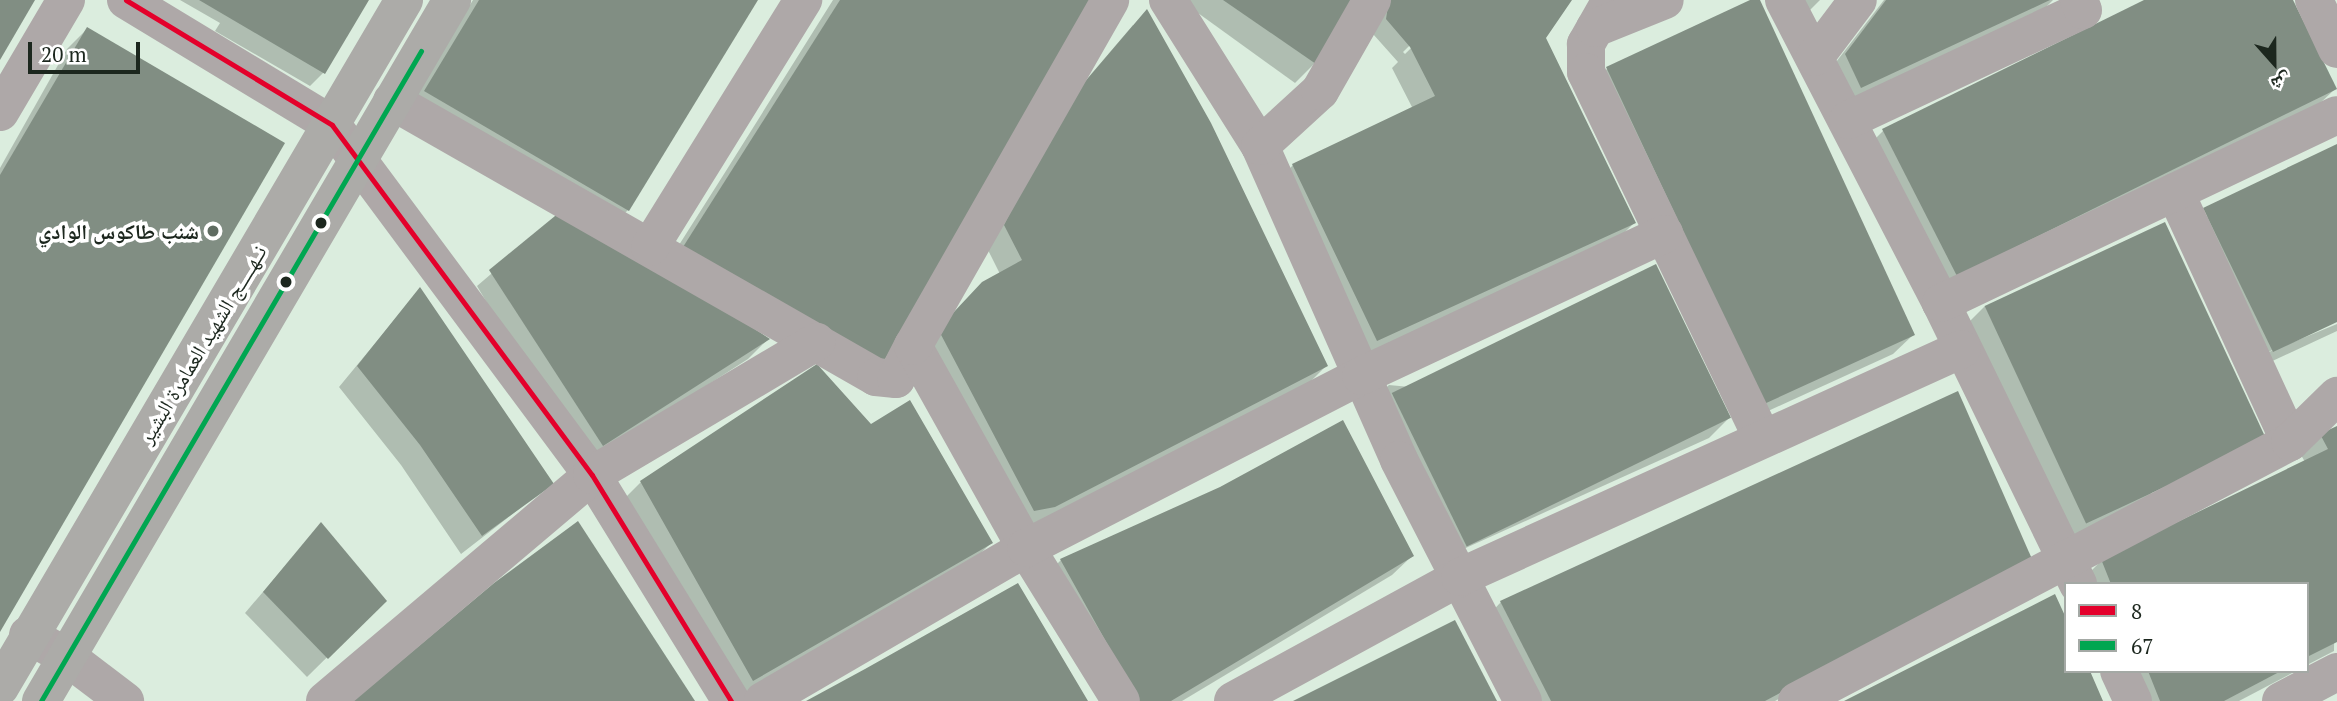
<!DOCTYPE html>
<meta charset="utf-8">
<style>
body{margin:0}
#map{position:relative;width:2337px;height:701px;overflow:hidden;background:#dbedde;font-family:"PT Serif","Noto Naskh Arabic",serif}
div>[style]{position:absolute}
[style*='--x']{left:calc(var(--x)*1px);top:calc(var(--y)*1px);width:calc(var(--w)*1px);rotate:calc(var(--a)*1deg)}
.shadow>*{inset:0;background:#0003}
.building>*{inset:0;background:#818e83;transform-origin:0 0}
.minor>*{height:38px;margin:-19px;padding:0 19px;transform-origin:19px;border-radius:19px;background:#aea8a8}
.major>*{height:38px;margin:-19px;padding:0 19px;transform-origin:19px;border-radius:19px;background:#acaba8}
.bus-1>*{height:5px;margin:-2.5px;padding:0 2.5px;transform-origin:2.5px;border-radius:2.5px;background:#e4002b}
.bus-2>*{height:5px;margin:-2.5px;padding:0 2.5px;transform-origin:2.5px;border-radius:2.5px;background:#00a651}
.dots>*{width:19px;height:19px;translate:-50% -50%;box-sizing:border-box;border:4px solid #fff;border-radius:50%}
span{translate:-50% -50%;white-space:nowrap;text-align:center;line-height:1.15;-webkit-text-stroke:7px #fff;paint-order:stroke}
.poi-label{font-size:21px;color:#1c271e;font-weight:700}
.right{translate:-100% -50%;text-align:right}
.street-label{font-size:21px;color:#1c271e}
.legend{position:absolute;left:2064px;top:582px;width:245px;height:91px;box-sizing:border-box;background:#fff;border:2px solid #a4a9a5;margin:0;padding:9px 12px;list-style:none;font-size:21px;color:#1c271e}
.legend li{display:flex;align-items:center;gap:14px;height:35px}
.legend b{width:35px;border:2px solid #a4a9a5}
.north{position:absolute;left:2239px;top:28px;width:70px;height:70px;-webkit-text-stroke:5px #fff;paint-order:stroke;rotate:159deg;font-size:19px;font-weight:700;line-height:28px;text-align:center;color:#1c271e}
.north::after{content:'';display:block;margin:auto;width:24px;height:32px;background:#1c271e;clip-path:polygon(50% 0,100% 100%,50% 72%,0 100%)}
.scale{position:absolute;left:28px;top:42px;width:112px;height:32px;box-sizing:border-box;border:4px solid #1c271e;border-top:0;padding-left:9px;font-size:21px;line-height:24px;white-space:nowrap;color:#1c271e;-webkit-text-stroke:5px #fff;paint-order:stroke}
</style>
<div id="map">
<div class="shadow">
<div style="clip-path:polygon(180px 0,366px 0,324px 72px,310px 86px,215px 31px,220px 23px)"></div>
<div style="clip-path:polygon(473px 0,756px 0,628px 210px,604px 234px,767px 340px,748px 359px,583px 465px,477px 286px,565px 211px,401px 115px)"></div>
<div style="clip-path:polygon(833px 0,1095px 0,665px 267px,724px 174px)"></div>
<div style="clip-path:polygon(1180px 0,1359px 0,1315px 63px,1295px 83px)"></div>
<div style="clip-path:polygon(evenodd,1377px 0,1570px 0,1544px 37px,1634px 223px,1620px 237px,1357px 360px,1274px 185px,1293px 165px,1413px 109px,1392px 68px,1398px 62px,1373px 34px,1377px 0,1453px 3px,1455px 5px,1405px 54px,1403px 52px,1453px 3px)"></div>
<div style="clip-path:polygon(1758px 0,1913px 335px,1893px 354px,1744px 422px,1588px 88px,1607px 69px)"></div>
<div style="clip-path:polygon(1796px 0,1820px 0,1805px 15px)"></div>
<div style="clip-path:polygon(1884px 0,2053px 0,2044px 9px,1842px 106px,1826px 75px)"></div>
<div style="clip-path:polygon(2150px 0,2291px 0,2335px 89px,2315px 108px,1937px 295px,1869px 145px,1883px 131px)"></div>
<div style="clip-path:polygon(1133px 25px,1326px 366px,1306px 386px,1034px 526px,920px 350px,1000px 274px,986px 246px,1046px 127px)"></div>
<div style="clip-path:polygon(87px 29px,0 629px,0 168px,67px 49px)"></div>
<div style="clip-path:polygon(2337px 146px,2337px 320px,2264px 354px,2337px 324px,2337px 331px,2253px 370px,2185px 229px)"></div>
<div style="clip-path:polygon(419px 290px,551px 484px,461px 554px,401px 465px,339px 387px)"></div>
<div style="clip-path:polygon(1985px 306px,2158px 501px,2066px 550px,1965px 326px)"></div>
<div style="clip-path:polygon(1389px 385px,1729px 418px,1709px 438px,1448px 556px,1369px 405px)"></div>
<div style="clip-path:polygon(870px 426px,991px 543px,971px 563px,732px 700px,617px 506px,641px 482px)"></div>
<div style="clip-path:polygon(2337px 428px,2334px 651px,2307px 665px,2307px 584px,2091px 584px,2087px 575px,2102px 560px,2305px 462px,2301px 455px,2321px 436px)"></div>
<div style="clip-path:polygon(1220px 488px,1412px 556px,1392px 575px,1182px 701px,1109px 701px,1041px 580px,1061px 560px)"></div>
<div style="clip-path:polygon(321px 524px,384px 601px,307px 677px,245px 613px)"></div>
<div style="clip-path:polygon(1501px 602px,1864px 654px,1775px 701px,1522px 701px,1482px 622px)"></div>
<div style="clip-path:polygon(2120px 671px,2296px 671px,2239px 701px,2133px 701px)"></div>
</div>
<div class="building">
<div style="clip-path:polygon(0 0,35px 0,0 60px)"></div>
<div style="clip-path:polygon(199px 0,369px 0,325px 74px)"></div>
<div style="clip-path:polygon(479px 0,758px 0,629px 211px,424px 91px)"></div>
<div style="clip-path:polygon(840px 0,1097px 0,884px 361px,683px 247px)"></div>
<div style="clip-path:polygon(1223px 0,1361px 0,1316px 64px)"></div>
<div style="clip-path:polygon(1389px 0,1572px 0,1546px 38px,1636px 223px,1377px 341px,1292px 164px,1435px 96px,1410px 47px,1386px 19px)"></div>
<div style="clip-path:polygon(1750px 0,1760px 0,1915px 335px,1764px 404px,1606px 67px)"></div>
<div style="clip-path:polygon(1886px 0,2050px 0,1861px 88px,1845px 54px)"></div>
<div style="clip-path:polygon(2144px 0,2293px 0,2337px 89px,1957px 276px,1882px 129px)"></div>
<div style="clip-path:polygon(1147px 9px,1211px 123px,1328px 366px,1055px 507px,1034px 511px,938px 329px,982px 282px,1022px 260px,1004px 225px,1060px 111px)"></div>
<div style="clip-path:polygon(87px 27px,285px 143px,0 632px,0 175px)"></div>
<div style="clip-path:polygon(2337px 144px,2337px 322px,2273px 352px,2203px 208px)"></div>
<div style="clip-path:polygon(566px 207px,770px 339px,603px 446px,489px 270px)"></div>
<div style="left:2165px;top:222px;width:240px;height:199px;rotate:65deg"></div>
<div style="left:1656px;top:264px;width:171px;height:294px;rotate:64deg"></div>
<div style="clip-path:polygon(420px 287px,554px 484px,482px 536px,420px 445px,357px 366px)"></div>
<div style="clip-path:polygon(817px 364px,871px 424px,910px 400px,993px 543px,753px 681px,640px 481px)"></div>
<div style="clip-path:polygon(1958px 391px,2032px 559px,1765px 701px,1551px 701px,1500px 601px)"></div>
<div style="clip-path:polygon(1343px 420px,1414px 556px,1171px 701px,1139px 701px,1060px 559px,1220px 487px)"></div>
<div style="clip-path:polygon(2337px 426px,2337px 642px,2307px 657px,2307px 584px,2111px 584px,2101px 559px,2328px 449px,2320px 434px)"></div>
<div style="clip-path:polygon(578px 521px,695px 701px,353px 701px,494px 583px)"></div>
<div style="clip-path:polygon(321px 522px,387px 601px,328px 659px,263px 592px)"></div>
<div style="clip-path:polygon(1018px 583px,1088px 701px,806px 701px,865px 669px)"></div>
<div style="clip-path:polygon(2055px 594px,2066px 618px,2066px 671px,2090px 671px,2103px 701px,1844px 701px)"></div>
<div style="clip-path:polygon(1455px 620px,1497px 701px,1293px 701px)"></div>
<div style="clip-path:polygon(2148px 671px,2281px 671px,2224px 701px,2160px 701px)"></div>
</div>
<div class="minor">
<div style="--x:126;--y:0;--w:241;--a:31.2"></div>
<div style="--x:332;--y:125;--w:436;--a:53.4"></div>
<div style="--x:592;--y:475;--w:265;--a:58.4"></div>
<div style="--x:1168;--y:0;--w:173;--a:57.8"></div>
<div style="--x:1260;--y:146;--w:343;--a:66.1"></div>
<div style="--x:1399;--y:460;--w:271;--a:62.8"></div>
<div style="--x:1611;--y:0;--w:51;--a:119.6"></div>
<div style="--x:1586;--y:44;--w:28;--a:90"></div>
<div style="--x:1586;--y:72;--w:406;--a:64.3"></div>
<div style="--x:1784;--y:0;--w:341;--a:62.6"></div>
<div style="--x:1941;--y:303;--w:313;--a:64"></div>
<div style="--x:2314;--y:0;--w:54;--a:64.9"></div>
<div style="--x:1595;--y:28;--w:75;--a:-21.8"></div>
<div style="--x:1815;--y:57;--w:71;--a:-53"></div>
<div style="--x:392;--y:101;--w:557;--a:29.69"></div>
<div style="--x:876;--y:377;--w:20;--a:6"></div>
<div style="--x:896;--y:379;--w:37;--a:-63"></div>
<div style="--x:913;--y:346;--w:231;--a:60.8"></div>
<div style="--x:1026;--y:548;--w:180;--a:58.2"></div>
<div style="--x:0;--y:112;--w:130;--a:-59.5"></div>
<div style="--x:1848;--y:120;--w:259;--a:-25.1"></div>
<div style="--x:2083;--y:10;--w:11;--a:-112"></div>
<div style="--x:1260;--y:146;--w:81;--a:-42.5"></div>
<div style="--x:1320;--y:91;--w:105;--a:-60.3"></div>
<div style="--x:2175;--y:192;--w:275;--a:65.3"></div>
<div style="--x:650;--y:247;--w:291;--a:-58.2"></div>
<div style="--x:1941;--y:303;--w:438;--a:-25.4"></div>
<div style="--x:913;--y:346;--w:398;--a:-60.3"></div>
<div style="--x:28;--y:635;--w:45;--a:29.4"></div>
<div style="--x:67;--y:657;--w:73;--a:37.2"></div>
<div style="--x:2119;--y:671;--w:33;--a:65"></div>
<div style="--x:325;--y:701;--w:350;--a:-40.2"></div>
<div style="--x:592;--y:475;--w:261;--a:-30.7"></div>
<div style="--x:763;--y:701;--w:304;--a:-30.2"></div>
<div style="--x:1026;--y:548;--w:377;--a:-27.2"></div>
<div style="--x:1361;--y:376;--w:335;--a:-25.1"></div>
<div style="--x:1233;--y:701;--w:259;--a:-28.6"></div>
<div style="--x:1460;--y:577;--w:551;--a:-24.43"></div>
<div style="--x:1797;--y:701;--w:557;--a:-27.72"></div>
<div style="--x:2290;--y:442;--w:66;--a:-44.4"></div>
<div style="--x:2281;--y:701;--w:63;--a:-27.4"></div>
</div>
<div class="major">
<div style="--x:0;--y:687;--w:797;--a:-59.54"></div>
<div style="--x:41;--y:701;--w:813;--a:-59.62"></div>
</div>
<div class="bus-1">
<div style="--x:126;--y:0;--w:241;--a:31.2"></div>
<div style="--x:332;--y:125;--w:436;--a:53.4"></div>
<div style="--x:592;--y:475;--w:265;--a:58.4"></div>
</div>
<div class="bus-2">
<div style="--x:41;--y:701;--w:753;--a:-59.69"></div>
</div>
<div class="dots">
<div style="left:321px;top:223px;background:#1c271e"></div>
<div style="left:213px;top:231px;background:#5f6c61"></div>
<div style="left:286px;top:282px;background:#1c271e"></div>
</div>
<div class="poi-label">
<span class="right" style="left:199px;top:231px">شنب طاكوس الوادي</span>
</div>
<div class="street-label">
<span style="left:202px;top:344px;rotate:-59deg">نــهـــــج الشهيد العمامرة البشير</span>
</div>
<ul class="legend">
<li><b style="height:9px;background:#e4002b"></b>8</li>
<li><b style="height:9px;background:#00a651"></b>67</li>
</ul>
<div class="north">ش</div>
<div class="scale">20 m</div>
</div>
